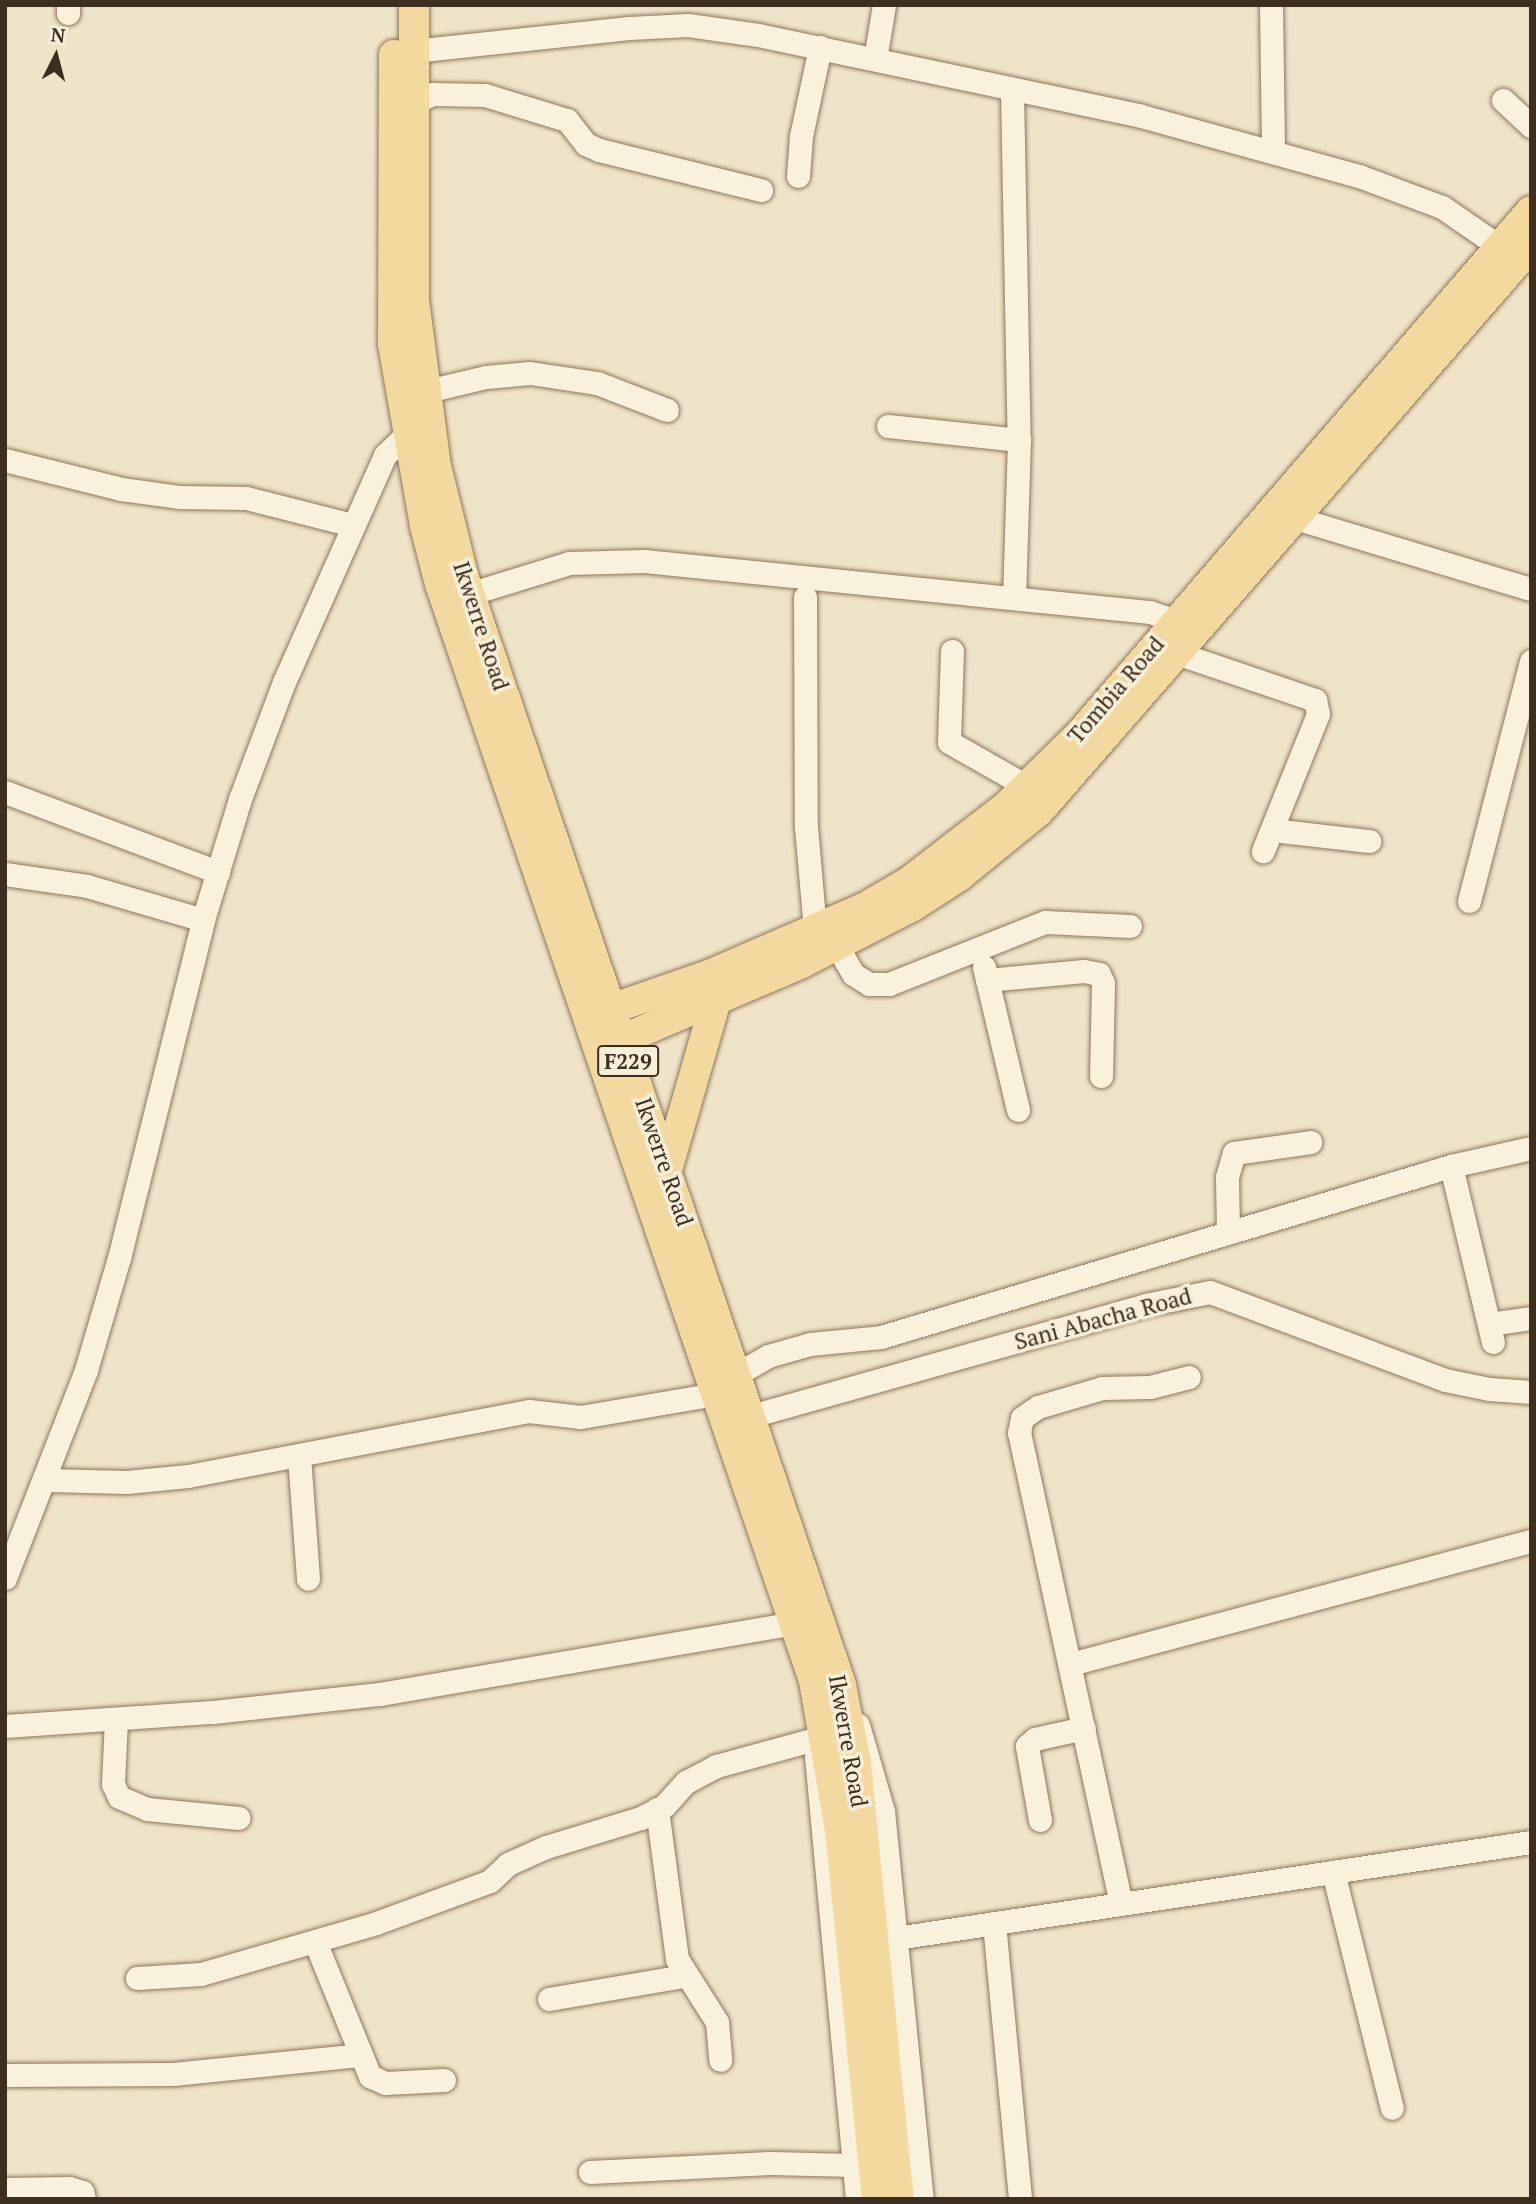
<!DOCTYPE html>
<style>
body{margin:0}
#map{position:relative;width:1536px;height:2204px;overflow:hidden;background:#f0e4c8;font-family:"PT Serif",serif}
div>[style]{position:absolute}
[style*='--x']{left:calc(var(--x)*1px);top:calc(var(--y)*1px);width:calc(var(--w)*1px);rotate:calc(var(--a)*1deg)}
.roads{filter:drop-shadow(0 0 2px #8d765c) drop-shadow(0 0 2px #8d765c)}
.minor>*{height:23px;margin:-11.5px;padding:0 11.5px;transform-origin:11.5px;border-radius:11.5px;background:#faf1dc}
.major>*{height:30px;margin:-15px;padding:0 15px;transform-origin:15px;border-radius:15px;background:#f3d9a0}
span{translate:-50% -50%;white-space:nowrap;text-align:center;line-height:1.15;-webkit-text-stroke:7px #f7eed8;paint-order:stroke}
.shield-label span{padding:2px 5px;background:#f7eed8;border:2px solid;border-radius:5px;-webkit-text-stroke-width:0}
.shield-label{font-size:21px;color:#3d2e20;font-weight:700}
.street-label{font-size:23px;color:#3d2e20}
.frame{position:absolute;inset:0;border:7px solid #3d2e20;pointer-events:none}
.north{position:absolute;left:21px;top:21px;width:70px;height:70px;-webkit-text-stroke:5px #f7eed8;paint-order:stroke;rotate:6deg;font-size:19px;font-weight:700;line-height:28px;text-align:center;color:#3d2e20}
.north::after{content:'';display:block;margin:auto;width:24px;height:32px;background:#3d2e20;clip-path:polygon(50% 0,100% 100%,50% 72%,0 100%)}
</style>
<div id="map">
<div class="roads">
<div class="minor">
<div style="--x:68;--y:5;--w:8;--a:90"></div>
<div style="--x:1271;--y:5;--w:147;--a:89.2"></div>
<div style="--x:413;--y:51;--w:217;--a:-6.1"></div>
<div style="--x:629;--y:28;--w:59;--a:-2.9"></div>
<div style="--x:688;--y:25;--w:71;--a:8.1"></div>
<div style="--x:758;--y:35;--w:391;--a:11.9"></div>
<div style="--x:1141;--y:116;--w:226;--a:15.4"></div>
<div style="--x:1359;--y:176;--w:89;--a:20.5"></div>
<div style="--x:1442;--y:207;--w:70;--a:34.6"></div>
<div style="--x:875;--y:59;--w:55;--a:-80.5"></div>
<div style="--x:1012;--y:91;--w:349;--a:88.9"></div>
<div style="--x:1019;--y:440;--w:158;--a:91.8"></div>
<div style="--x:1503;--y:100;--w:38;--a:43"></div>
<div style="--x:414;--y:102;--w:21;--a:-23"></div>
<div style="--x:433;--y:94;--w:52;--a:1.1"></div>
<div style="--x:485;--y:95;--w:86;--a:17"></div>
<div style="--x:567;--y:120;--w:31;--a:52"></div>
<div style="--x:586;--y:144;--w:14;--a:25"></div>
<div style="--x:599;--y:150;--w:167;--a:13.9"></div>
<div style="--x:798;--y:176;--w:40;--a:-85.7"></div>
<div style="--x:801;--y:136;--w:91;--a:-77.9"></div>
<div style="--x:423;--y:392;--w:65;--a:-13.4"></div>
<div style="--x:486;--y:377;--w:44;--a:-5.2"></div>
<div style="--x:530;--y:373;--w:68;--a:8.5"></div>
<div style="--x:597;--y:383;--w:75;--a:21.1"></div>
<div style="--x:888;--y:426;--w:132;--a:6.1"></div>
<div style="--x:5;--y:460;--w:120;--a:14"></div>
<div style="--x:121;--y:489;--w:60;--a:7.7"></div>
<div style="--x:180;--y:497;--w:66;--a:0.9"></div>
<div style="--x:246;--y:498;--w:110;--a:14.2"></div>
<div style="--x:1282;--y:514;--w:260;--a:16.8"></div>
<div style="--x:469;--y:594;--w:105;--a:-17.2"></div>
<div style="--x:569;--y:563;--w:75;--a:-1.5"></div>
<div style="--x:644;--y:561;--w:509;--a:5.76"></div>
<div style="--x:1150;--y:612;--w:42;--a:19.3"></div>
<div style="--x:805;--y:597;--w:230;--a:89.8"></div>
<div style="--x:806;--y:827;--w:102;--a:85"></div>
<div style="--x:1162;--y:648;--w:162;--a:18.8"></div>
<div style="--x:1315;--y:700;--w:14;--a:78"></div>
<div style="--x:1318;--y:714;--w:148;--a:111.9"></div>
<div style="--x:952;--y:651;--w:91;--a:91.9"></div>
<div style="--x:949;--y:742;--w:91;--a:29.7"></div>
<div style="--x:5;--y:792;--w:228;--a:20.6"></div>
<div style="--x:1272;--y:830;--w:98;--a:6.5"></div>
<div style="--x:5;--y:874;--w:83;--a:8.3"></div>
<div style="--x:87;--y:886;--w:121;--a:16.3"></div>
<div style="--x:1469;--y:901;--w:248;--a:-75.5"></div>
<div style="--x:837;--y:946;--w:32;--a:60"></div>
<div style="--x:853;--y:974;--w:19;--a:32"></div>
<div style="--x:869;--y:984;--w:20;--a:0"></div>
<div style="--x:889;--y:984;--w:168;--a:-21.7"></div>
<div style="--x:1045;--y:922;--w:85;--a:2.7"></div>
<div style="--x:984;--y:967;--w:147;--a:76.6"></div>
<div style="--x:987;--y:980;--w:97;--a:-5.3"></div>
<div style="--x:1084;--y:971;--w:15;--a:11"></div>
<div style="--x:1099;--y:974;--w:10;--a:66"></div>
<div style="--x:1103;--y:983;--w:93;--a:91.2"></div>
<div style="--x:1451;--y:1166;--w:181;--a:76.6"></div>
<div style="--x:1228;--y:1231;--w:54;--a:-91.1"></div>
<div style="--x:1227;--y:1177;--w:25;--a:-74"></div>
<div style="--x:1234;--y:1153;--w:77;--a:-8.2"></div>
<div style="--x:1489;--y:1324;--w:42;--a:-8.1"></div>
<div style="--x:737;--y:1374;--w:36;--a:-30"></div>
<div style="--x:768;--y:1356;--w:44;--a:-15.9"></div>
<div style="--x:810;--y:1344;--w:71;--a:-5.6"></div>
<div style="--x:881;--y:1337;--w:595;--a:-16.7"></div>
<div style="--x:1451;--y:1166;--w:82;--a:-12.7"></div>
<div style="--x:751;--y:1416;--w:409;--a:-15.7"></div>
<div style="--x:1145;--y:1305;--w:66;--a:-11.3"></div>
<div style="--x:1210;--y:1292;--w:251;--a:20.5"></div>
<div style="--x:1445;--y:1380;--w:45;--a:11.6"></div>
<div style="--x:1489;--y:1389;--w:42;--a:4.1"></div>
<div style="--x:299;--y:1456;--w:123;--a:85.8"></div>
<div style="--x:47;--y:1480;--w:80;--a:1.4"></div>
<div style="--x:127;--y:1482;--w:61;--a:-5.6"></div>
<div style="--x:188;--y:1476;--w:347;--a:-10.8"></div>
<div style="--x:529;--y:1411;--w:52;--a:6.6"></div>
<div style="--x:581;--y:1417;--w:137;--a:-9.7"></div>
<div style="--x:5;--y:1578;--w:223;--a:-68.7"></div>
<div style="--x:86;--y:1370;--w:117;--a:-73.6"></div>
<div style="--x:119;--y:1258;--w:348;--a:-76"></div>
<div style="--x:203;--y:920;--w:127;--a:-73"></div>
<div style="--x:240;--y:799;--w:125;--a:-69.4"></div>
<div style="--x:284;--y:682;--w:248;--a:-66"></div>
<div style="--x:385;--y:455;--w:30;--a:-44"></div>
<div style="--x:407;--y:434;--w:14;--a:-12"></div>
<div style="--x:1071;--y:1664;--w:476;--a:-15"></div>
<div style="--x:116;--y:1720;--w:64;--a:92.7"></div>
<div style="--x:113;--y:1784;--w:14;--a:65"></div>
<div style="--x:119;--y:1797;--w:30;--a:23"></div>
<div style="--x:147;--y:1809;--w:92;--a:5.6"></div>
<div style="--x:858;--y:1725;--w:90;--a:73.8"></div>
<div style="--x:883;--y:1811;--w:390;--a:84.3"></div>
<div style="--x:5;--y:1726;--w:208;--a:-3.9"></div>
<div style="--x:213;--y:1712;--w:168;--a:-6.2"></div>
<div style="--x:380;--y:1694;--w:422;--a:-9.7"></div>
<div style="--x:816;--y:1756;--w:445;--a:84.7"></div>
<div style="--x:657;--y:1809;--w:151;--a:82.4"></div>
<div style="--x:677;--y:1959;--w:75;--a:57.6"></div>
<div style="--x:717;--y:2022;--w:38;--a:85"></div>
<div style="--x:1040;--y:1820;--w:75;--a:-100"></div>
<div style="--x:1027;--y:1746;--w:11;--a:-41"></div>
<div style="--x:1035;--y:1739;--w:50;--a:-12.7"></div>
<div style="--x:1333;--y:1872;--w:243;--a:76"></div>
<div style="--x:1121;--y:1904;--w:482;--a:-102.2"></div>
<div style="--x:1019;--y:1433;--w:15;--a:-79"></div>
<div style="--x:1022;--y:1418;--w:19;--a:-35"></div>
<div style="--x:1038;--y:1407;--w:67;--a:-16.5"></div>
<div style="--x:1102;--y:1388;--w:48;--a:-1.2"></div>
<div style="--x:1150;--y:1387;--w:40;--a:-14.4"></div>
<div style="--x:994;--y:1923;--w:277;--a:84.6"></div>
<div style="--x:896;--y:1938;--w:642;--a:-8.6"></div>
<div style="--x:316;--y:1944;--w:143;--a:67.8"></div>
<div style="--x:370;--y:2076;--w:17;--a:25"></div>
<div style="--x:385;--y:2083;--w:59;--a:-2.9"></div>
<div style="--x:137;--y:1978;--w:64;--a:-3.6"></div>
<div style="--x:201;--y:1974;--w:182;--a:-16.2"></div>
<div style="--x:376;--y:1923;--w:121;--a:-20.2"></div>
<div style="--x:490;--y:1881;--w:25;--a:-43"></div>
<div style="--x:508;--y:1864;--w:42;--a:-24.1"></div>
<div style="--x:546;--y:1847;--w:99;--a:-17"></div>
<div style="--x:641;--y:1818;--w:27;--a:-28"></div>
<div style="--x:665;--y:1805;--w:31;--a:-48"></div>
<div style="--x:686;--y:1782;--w:34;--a:-28"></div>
<div style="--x:716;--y:1766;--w:103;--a:-15.3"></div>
<div style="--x:549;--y:1999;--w:137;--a:-9.7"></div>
<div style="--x:5;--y:2075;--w:168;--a:-0.3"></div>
<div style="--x:173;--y:2074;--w:187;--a:-5.8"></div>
<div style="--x:590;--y:2172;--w:180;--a:-2.9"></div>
<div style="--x:770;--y:2163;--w:84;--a:1.4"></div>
<div style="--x:5;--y:2189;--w:64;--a:-0.9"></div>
<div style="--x:69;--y:2188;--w:14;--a:17"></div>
<div style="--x:82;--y:2192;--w:7;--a:74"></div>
</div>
<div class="major">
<div style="--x:414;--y:5;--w:295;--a:90"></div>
<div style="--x:414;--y:300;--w:167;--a:82.5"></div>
<div style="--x:436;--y:466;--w:112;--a:76.1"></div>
<div style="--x:463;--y:575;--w:1173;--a:71.19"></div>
<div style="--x:841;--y:1685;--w:79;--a:79.1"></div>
<div style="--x:856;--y:1763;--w:438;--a:84.4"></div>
<div style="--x:394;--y:55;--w:289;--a:90.2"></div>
<div style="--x:393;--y:344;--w:185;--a:80"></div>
<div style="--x:425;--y:526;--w:60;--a:75.5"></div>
<div style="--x:440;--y:584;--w:1159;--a:71.17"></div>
<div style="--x:814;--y:1681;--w:151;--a:80.1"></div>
<div style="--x:840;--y:1830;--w:371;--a:84.3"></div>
<div style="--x:591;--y:1016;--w:125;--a:-19.2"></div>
<div style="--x:709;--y:975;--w:171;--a:-23.4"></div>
<div style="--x:866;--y:907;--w:51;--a:-30.6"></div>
<div style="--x:910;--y:881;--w:123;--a:-37.7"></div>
<div style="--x:1007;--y:806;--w:104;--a:-44.6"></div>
<div style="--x:1081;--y:733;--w:689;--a:-49.24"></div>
<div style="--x:602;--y:1048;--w:217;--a:-23"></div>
<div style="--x:802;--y:963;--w:125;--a:-27.2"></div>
<div style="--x:913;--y:906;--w:54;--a:-32.8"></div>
<div style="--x:958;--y:877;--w:104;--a:-39.2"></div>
<div style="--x:1039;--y:811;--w:749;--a:-48.95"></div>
<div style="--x:667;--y:1170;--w:177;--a:-73.9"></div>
</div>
</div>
<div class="shield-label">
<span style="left:628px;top:1061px">F229</span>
</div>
<div class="street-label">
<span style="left:481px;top:626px;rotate:72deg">Ikwerre Road</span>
<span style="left:1116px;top:690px;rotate:-49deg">Tombia Road</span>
<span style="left:664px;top:1162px;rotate:71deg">Ikwerre Road</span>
<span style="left:1103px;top:1319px;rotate:-15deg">Sani Abacha Road</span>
<span style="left:848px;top:1741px;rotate:80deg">Ikwerre Road</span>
</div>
<div class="frame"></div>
<div class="north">N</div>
</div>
